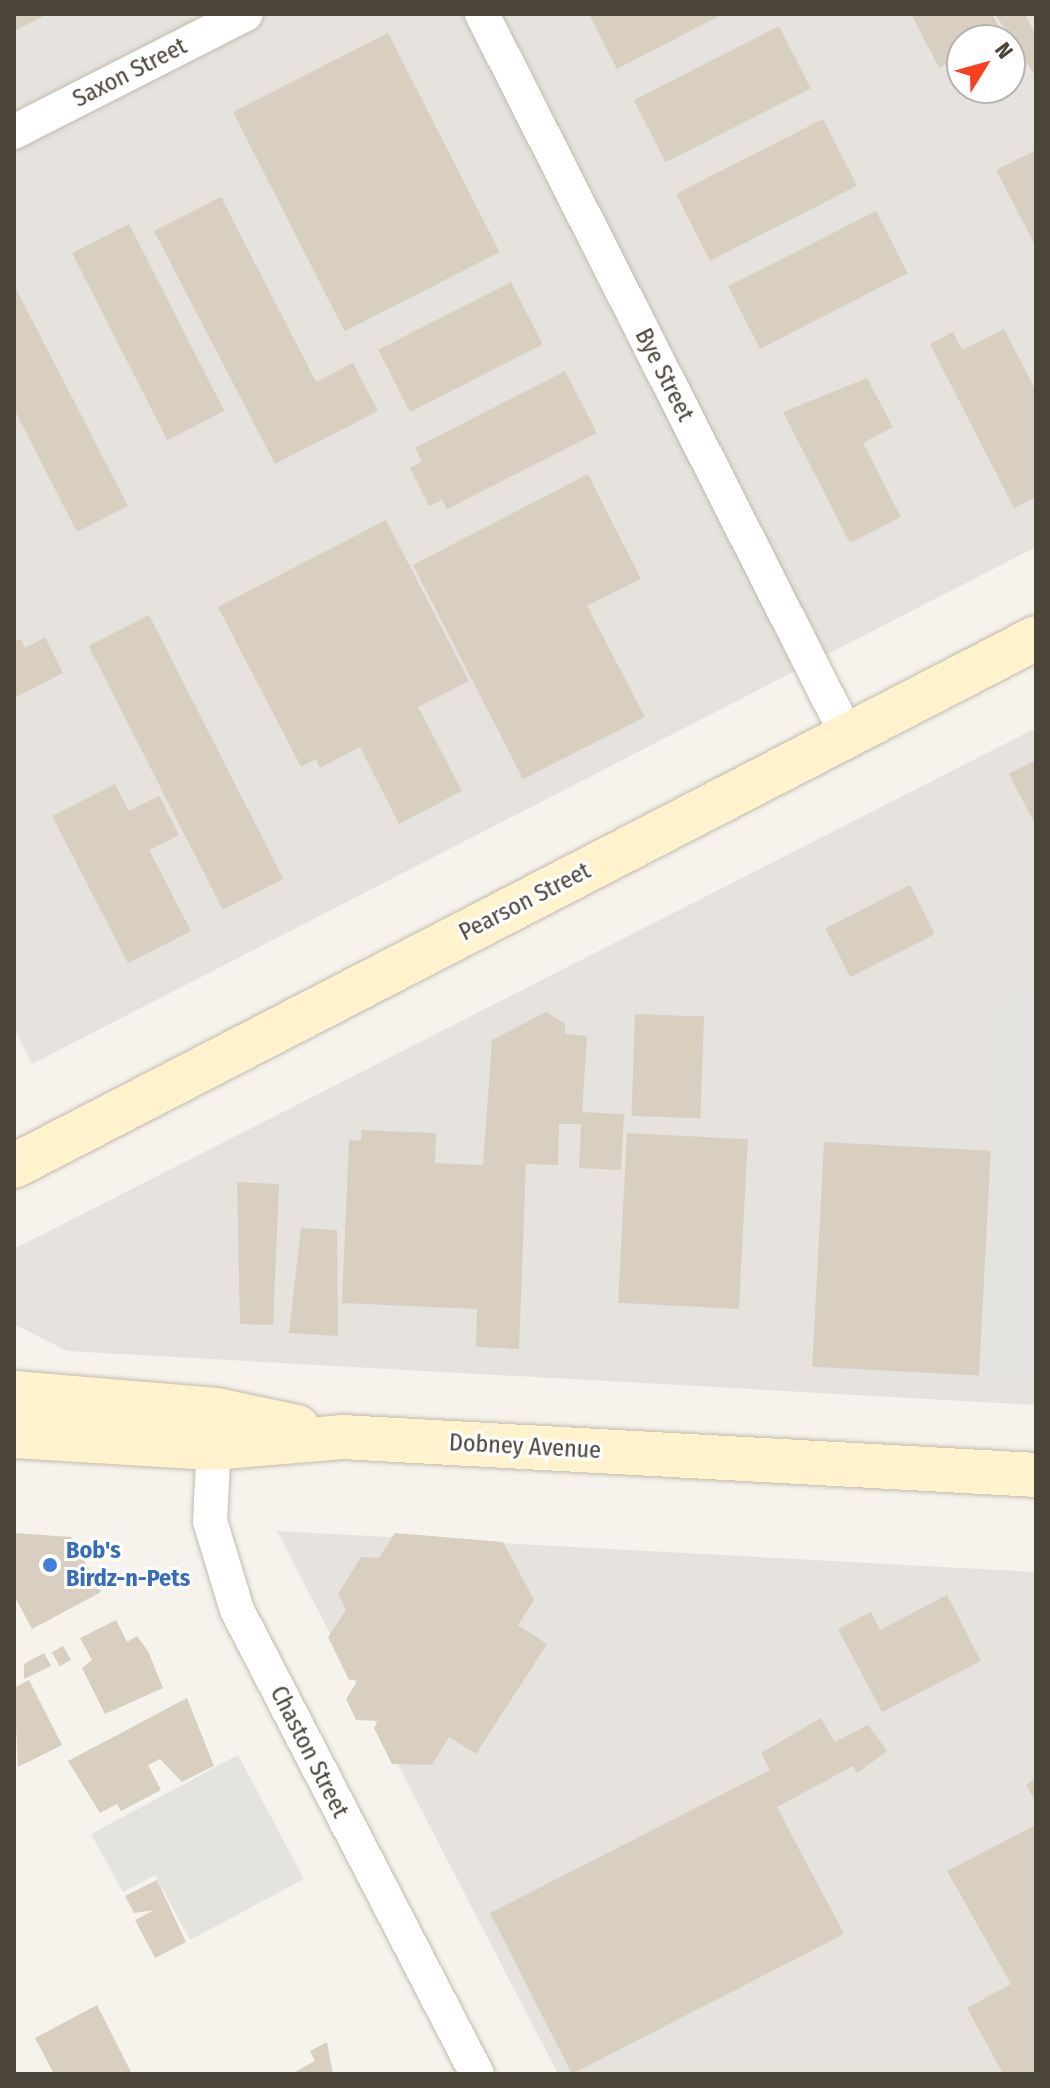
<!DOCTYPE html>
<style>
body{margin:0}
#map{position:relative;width:1050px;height:2088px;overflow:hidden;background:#f6f3ec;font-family:"Fira Sans Condensed",sans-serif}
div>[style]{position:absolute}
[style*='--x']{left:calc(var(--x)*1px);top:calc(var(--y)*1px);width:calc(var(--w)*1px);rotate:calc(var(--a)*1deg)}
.industrial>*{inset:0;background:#e6e2dd}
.parking>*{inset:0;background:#e5e3e0}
.building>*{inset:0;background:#d8cfc1;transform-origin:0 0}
.roads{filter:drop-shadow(0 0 2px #c2bbae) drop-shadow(0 0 2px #c2bbae)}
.street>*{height:34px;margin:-17px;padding:0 17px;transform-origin:17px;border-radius:17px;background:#fff}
.secondary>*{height:44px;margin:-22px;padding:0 22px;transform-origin:22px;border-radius:22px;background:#fff3cd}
.dots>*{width:22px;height:22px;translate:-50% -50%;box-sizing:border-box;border:4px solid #fff;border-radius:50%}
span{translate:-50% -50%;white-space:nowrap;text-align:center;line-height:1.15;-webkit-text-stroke:6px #fff;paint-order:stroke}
.street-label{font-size:24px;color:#4b4439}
.shop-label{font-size:24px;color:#366cbe;font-weight:700}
.left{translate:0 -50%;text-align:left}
.frame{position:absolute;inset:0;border:16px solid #4b4439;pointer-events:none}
.north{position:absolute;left:946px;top:24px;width:80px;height:80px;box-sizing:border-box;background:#fff;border:2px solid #b7b4b0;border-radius:50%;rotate:53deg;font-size:22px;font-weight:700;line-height:32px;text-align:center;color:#4b4439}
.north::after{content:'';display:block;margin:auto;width:28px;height:36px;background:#fc3f1d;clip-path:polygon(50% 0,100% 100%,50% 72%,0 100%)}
</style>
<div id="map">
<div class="industrial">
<div style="clip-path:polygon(evenodd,14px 14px,1036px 14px,1036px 547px,32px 1064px,14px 1028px,14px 14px,962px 40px,1010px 40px,1010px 88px,962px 88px,962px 40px)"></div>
<div style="clip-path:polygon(1036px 728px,1036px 1405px,67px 1351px,14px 1324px,14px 1249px)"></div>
<div style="clip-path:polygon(277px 1531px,1036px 1572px,1036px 2074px,558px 2074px)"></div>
</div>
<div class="parking">
<div style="clip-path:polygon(1036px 983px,1036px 1378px,981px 1376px,993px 1041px,980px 1011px)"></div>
<div style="clip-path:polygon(238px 1755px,304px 1879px,190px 1940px,155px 1875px,123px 1892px,91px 1834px)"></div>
</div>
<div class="building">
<div style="clip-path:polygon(14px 14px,40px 14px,42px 17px,14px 31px)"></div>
<div style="clip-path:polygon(589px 14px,723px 14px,617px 69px)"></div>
<div style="clip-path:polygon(911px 14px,992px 14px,1003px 35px,962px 40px,962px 56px,939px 68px)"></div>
<div style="clip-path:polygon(995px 14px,1025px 14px,1036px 36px,1036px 77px)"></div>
<div style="left:779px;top:26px;width:70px;height:163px;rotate:63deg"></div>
<div style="left:388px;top:33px;width:246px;height:174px;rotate:63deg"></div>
<div style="left:823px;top:119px;width:75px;height:165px;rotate:63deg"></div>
<div style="clip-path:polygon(1036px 150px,1036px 247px,996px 170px)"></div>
<div style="clip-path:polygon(221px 197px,316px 382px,353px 363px,378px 411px,275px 464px,154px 231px)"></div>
<div style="left:876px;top:211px;width:70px;height:166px;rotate:63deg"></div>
<div style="left:129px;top:224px;width:210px;height:64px;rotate:63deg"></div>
<div style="left:511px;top:282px;width:70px;height:149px;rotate:63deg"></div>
<div style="clip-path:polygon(14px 285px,128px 506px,77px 532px,14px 409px)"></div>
<div style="clip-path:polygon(1004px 329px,1036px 391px,1036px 497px,1014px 508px,930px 344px,953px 332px,962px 350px)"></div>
<div style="clip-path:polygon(565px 371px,597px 433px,447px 509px,442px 500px,429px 506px,410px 468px,422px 461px,415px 448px)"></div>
<div style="clip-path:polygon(867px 378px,893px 427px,863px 443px,901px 517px,850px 543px,783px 412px)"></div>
<div style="clip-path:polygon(588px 474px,641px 579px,587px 606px,645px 717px,523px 779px,413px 565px)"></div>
<div style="clip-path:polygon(386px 520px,469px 681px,418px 707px,462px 791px,399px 824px,360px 747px,320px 768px,316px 759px,301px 767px,218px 607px)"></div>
<div style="left:149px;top:615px;width:296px;height:68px;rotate:63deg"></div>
<div style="clip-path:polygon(45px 637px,63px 673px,14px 698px,14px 642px,21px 639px,25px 648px)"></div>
<div style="clip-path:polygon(1036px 760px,1036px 826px,1009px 774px)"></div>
<div style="clip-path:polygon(115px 784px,129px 811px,159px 796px,179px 835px,149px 850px,191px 931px,128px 963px,52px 816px)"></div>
<div style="left:910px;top:885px;width:55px;height:95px;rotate:63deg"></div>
<div style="clip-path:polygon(546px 1012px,565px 1024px,565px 1034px,587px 1036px,582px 1112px,624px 1114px,621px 1170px,579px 1168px,581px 1124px,559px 1124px,558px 1165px,526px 1164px,519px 1349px,476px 1347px,477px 1309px,342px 1303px,349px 1140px,361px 1141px,361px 1130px,436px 1133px,435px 1163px,483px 1165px,492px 1040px)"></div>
<div style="left:635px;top:1014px;width:69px;height:102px;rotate:2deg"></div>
<div style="left:627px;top:1133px;width:121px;height:170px;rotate:3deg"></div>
<div style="left:824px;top:1142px;width:167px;height:225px;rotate:3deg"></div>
<div style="clip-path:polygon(237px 1182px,279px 1184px,273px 1325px,240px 1324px)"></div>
<div style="clip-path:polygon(301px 1228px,337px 1230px,338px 1336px,289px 1333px)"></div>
<div style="clip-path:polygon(14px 1533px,71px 1537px,101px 1592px,32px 1629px,14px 1595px)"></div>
<div style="clip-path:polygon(395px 1533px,503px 1542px,534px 1600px,518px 1625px,547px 1644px,476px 1754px,449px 1737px,432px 1765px,392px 1764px,374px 1728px,378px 1721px,356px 1720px,346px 1699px,358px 1680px,349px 1680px,328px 1637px,346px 1610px,338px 1594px,361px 1557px,379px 1558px)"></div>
<div style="clip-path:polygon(947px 1595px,981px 1661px,882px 1712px,838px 1629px,871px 1612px,880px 1630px)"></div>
<div style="clip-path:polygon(116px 1620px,127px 1642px,137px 1636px,148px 1651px,163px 1688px,105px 1714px,82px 1668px,92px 1660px,80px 1638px)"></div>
<div style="left:63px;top:1646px;width:16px;height:13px;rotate:60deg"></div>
<div style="clip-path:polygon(44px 1653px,51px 1666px,24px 1679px,24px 1664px)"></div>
<div style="clip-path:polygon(29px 1680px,62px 1745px,18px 1767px,14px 1688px)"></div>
<div style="clip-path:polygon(187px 1698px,214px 1766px,182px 1782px,160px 1759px,148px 1765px,161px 1790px,121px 1811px,117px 1804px,100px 1813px,68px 1761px)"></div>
<div style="clip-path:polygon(821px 1718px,835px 1742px,868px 1725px,887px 1751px,857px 1773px,853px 1766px,777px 1807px,844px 1934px,572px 2074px,490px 1913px,770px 1770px,761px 1753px)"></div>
<div style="clip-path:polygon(1036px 1778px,1036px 1802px,1026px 1785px)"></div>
<div style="clip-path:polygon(1036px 1825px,1036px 2074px,1003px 2074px,967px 2008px,1011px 1984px,947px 1871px)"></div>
<div style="clip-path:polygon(157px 1880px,186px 1942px,155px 1958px,135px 1920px,154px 1910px,134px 1913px,125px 1896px)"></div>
<div style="clip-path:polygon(97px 2005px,132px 2074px,54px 2074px,35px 2038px)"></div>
<div style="clip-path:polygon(327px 2042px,333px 2074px,291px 2074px,315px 2061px,310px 2051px)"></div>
</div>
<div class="roads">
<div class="street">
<div style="--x:482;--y:14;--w:808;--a:63.15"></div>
<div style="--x:14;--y:132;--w:260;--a:-27"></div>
<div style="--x:215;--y:1423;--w:98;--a:92.9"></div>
<div style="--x:210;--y:1521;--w:93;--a:73.1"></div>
<div style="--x:237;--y:1610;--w:522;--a:62.65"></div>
</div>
<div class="secondary">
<div style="--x:14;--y:1166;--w:1150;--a:-27.32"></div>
<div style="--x:14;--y:1393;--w:203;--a:4.8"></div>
<div style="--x:216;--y:1410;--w:83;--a:11.9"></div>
<div style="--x:14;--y:1436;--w:198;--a:3.5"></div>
<div style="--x:212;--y:1448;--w:130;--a:-4.8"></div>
<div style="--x:342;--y:1437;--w:695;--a:3.13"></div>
</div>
</div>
<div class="dots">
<div style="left:50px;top:1565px;background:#3f7fe0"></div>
</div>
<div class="street-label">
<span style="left:130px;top:73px;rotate:-27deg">Saxon Street</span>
<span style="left:664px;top:375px;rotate:63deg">Bye Street</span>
<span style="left:525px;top:902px;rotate:-27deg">Pearson Street</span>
<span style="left:525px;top:1447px;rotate:3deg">Dobney Avenue</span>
<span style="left:309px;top:1752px;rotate:63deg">Chaston Street</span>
</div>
<div class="shop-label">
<span class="left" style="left:66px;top:1565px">Bob's<br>Birdz-n-Pets</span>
</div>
<div class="frame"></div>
<div class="north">N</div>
</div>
